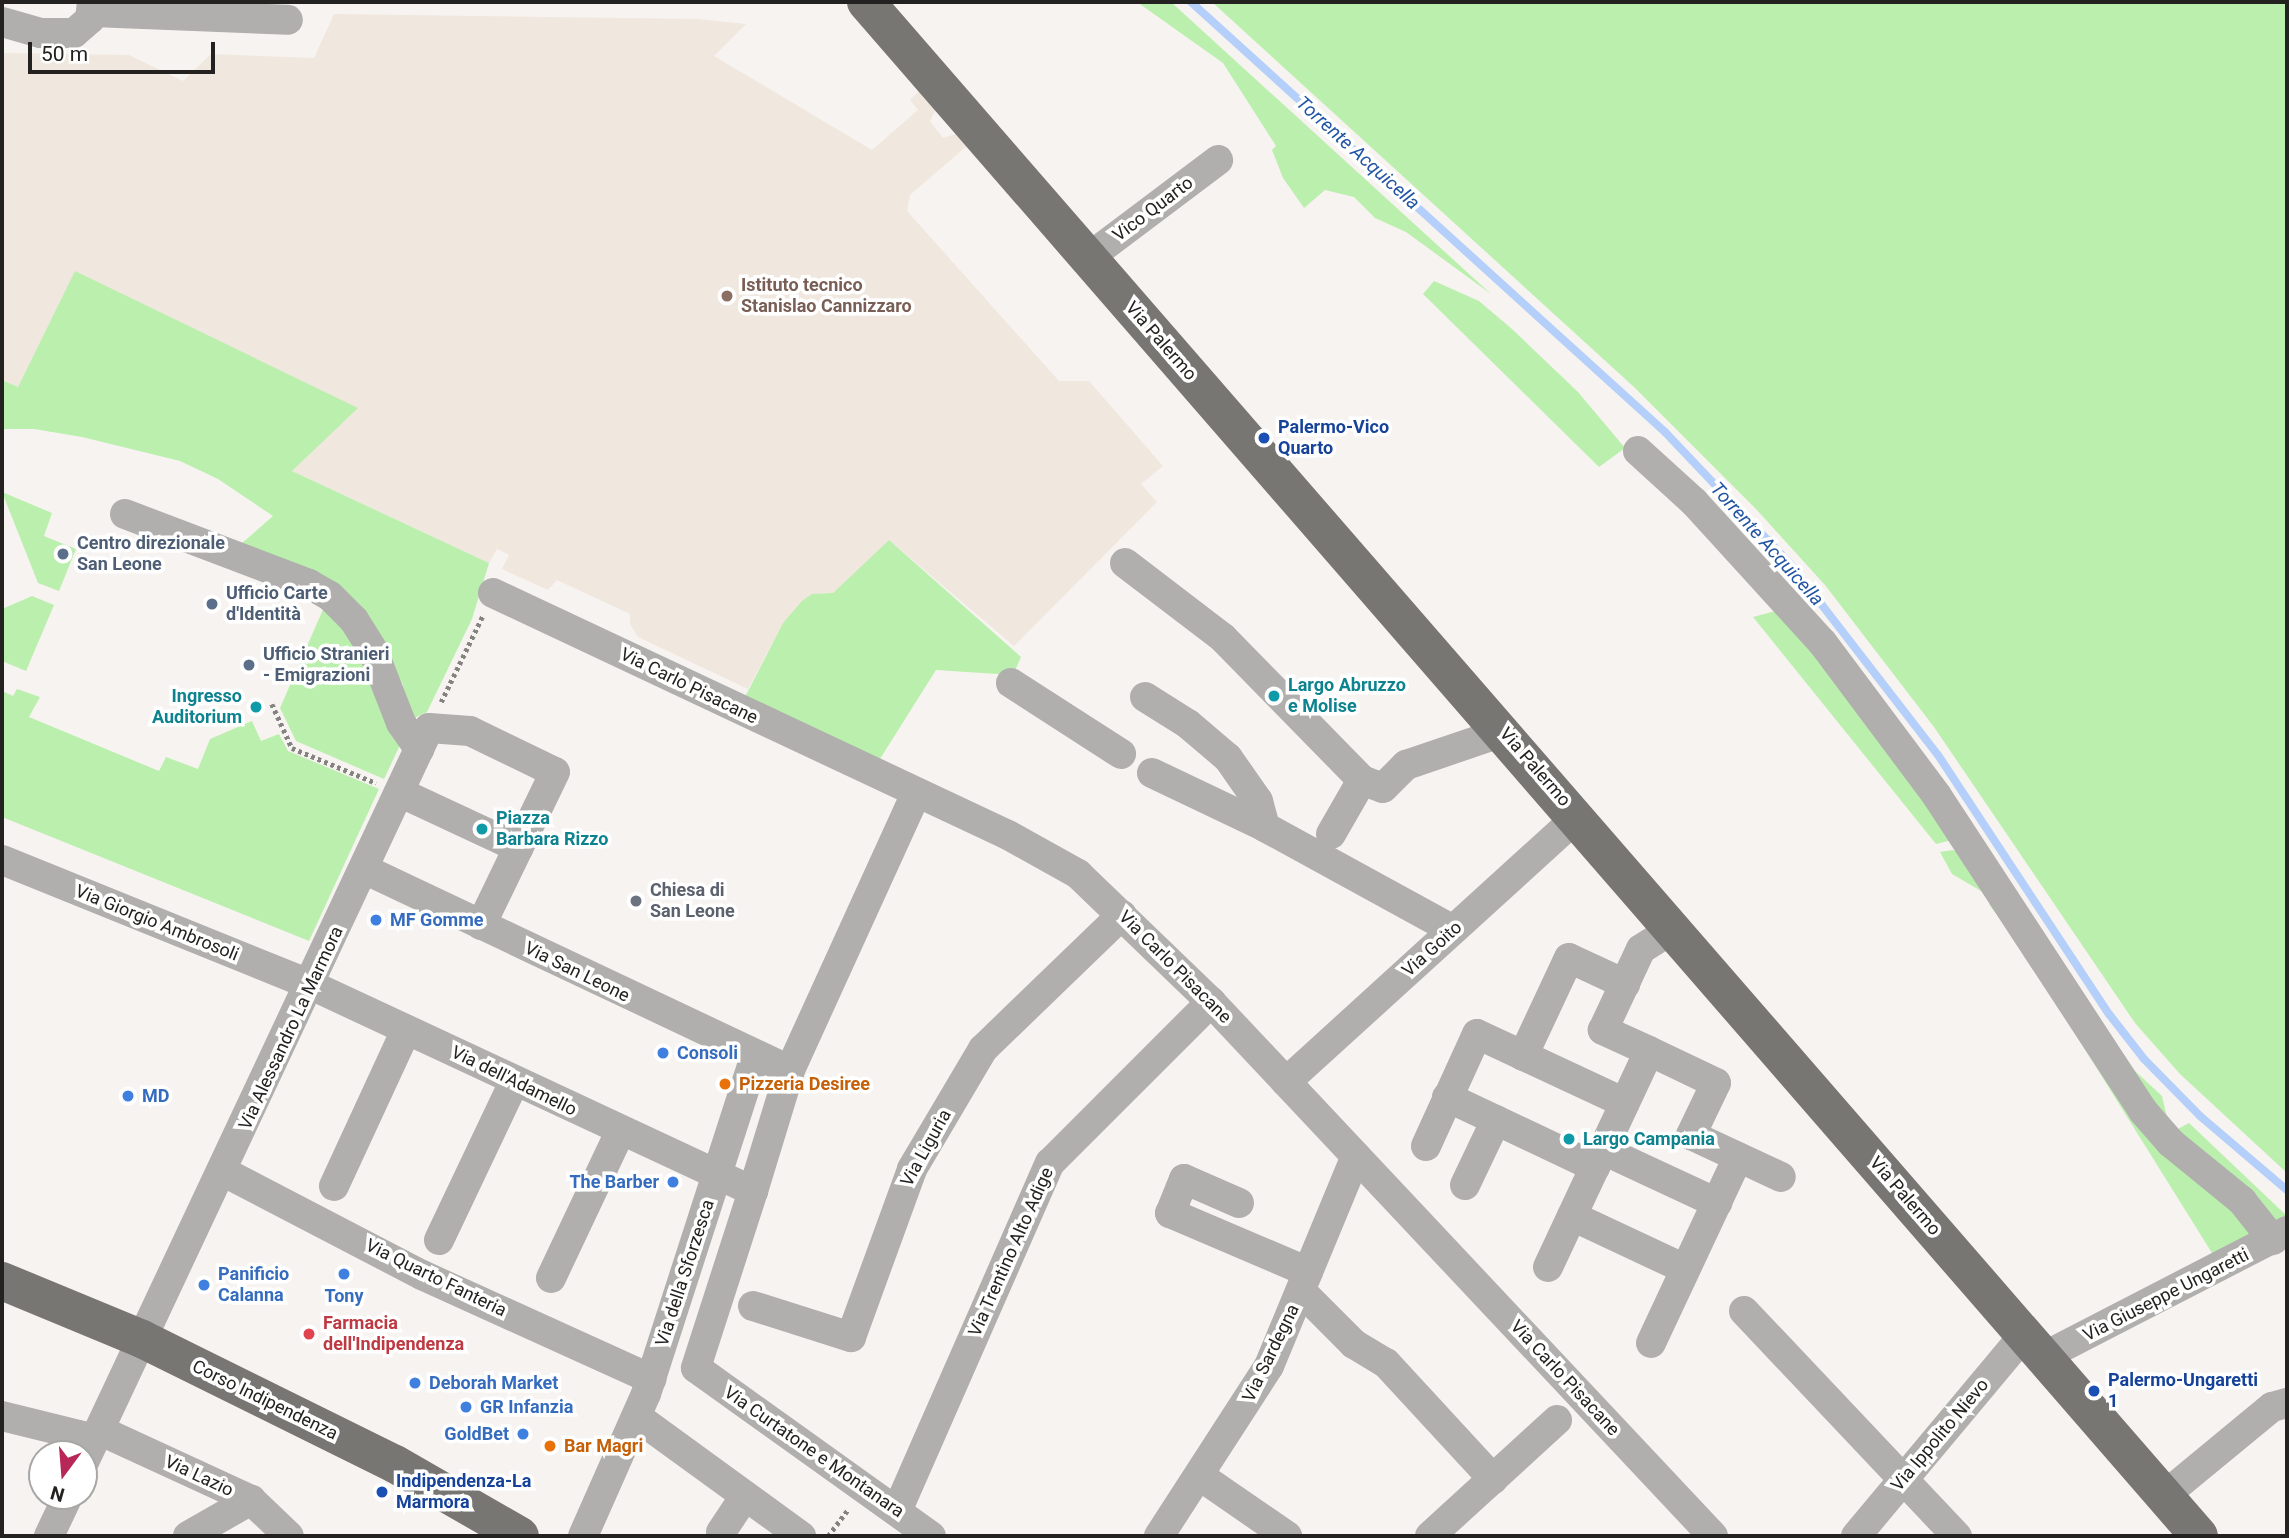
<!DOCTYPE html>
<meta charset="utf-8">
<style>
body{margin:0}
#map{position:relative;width:2289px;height:1538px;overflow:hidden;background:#f7f3f0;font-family:Roboto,sans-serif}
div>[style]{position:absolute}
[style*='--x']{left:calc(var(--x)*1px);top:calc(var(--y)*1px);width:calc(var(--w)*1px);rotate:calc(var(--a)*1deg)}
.built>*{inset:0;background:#f0e7de}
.green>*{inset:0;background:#bbefae}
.stream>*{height:8px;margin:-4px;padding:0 4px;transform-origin:4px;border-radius:4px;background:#b4cff9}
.path>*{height:4.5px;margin-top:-2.25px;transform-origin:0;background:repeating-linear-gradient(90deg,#858380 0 3.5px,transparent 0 7px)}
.minor>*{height:30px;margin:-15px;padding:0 15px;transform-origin:15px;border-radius:15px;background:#b0afad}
.major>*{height:38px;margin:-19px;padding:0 19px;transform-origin:19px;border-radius:19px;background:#787673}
.dots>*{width:19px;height:19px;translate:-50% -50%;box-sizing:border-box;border:4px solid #fff;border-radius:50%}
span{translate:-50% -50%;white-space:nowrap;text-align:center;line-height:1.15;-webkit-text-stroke:7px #fff;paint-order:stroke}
.street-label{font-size:18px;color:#232220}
.education-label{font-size:18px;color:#785e54;font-weight:700}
.left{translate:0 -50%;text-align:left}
.transit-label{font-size:18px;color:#164399;font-weight:700}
.service-label{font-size:18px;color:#4e5e75;font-weight:700}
.culture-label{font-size:18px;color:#0d838f;font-weight:700}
.right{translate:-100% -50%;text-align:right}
.worship-label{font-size:18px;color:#5b616d;font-weight:700}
.shop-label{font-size:18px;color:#366cbe;font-weight:700}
.food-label{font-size:18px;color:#c56008;font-weight:700}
.health-label{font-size:18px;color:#be3a42;font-weight:700}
.water-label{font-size:19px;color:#2155a3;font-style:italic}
.frame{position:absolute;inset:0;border:4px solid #232220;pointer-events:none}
.north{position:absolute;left:28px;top:1440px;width:70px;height:70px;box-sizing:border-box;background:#fff;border:2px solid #a7a7a6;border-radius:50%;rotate:196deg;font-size:19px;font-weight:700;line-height:28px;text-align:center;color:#232220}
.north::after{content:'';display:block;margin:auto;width:24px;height:32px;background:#b72858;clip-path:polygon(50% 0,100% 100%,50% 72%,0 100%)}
.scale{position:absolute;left:28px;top:42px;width:187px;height:32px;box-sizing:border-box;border:4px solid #232220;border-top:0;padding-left:9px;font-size:21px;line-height:24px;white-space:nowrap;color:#232220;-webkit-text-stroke:5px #fff;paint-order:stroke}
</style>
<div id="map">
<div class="built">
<div style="clip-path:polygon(334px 14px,698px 19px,746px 24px,714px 56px,872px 150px,918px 110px,910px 100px,921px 89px,937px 107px,930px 121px,943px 138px,959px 133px,969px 144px,910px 195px,907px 211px,1059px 381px,1089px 381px,1163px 466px,1141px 484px,1157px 502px,1014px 646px,889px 540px,833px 593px,812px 594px,783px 623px,748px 689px,638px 637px,630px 624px,630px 614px,557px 580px,548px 590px,502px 569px,509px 555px,497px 549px,489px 563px,292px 471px,357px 408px,75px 272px,18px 387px,2px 380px,2px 53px,129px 55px,183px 81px,211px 54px,314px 58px)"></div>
</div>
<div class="green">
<div style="clip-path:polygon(1137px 2px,1171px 2px,1491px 294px,1406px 232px,1375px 218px,1354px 197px,1325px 190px,1304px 208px,1283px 178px,1272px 150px,1276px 146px,1223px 63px)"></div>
<div style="clip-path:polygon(1212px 2px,2287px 2px,2287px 1173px,2180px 1074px,2135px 1023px,1934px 727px,1825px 585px,1756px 509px,1634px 387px)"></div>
<div style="clip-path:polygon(75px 271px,358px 408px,292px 471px,489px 563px,472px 619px,427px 712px,412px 719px,406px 710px,403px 685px,387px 654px,241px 544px,273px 516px,218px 479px,180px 461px,82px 437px,34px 429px,2px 429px,2px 380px,18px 387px)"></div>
<div style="clip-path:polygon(1434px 281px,1479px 301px,1512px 329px,1578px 392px,1625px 448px,1599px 467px,1423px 294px)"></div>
<div style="clip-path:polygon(2px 492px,52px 513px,44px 536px,76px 549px,59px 591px,38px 583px)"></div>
<div style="clip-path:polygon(889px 540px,1021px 657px,1013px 675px,936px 670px,878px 762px,745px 697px,783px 623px,802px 601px,812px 594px,833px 593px)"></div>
<div style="clip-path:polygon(32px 596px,54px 605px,26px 671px,2px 661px,2px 609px)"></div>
<div style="clip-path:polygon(325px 605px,360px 642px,401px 743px,384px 779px,296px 741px,280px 708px)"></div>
<div style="clip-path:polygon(1783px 609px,1956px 839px,1936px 844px,1753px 617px)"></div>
<div style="clip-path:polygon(17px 689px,40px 697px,29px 717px,159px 771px,166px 757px,198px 769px,210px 739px,252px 721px,261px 741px,279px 734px,288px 751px,379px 789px,309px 941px,2px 817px,2px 691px,13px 696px)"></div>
<div style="clip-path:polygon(1953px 850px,1971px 860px,1980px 872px,1999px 901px,2003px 923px,1989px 904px,1993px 898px,1952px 874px,1940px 852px)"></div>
<div style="clip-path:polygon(2056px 1003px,2254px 1230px,2217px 1261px)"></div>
<div style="clip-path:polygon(2088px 1007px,2135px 1071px,2162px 1096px,2168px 1122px,2178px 1129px,2189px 1123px,2287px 1216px,2274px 1221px,2163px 1126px)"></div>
</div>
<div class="stream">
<div style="--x:1191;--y:2;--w:640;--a:42.21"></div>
<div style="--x:1665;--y:432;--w:183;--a:46.5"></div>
<div style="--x:1791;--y:565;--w:240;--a:52.3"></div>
<div style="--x:1938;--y:755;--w:310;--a:56.6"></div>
<div style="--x:2109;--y:1014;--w:57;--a:52.1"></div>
<div style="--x:2144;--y:1059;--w:80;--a:45.5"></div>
<div style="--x:2200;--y:1116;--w:114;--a:40.4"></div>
</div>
<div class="path">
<div style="--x:441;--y:702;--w:97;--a:-64.2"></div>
<div style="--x:272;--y:704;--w:48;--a:65.6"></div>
<div style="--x:292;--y:748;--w:91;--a:22.6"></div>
<div style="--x:828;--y:1536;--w:34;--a:-53"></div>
</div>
<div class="minor">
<div style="--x:93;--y:12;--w:195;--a:2.3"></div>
<div style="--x:2;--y:22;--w:40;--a:16"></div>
<div style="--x:40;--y:33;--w:34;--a:0"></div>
<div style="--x:74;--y:33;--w:21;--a:-41"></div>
<div style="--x:90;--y:19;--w:17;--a:-83"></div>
<div style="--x:1088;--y:258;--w:163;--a:-37"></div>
<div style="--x:1638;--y:451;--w:76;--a:42.3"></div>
<div style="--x:1694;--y:502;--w:190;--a:47.6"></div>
<div style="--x:1822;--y:642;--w:192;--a:53.2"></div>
<div style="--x:1937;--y:796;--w:376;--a:56.8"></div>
<div style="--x:2143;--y:1111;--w:43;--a:48.8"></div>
<div style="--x:2171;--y:1143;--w:92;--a:39.2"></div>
<div style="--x:2242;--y:1201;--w:50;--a:51.5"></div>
<div style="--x:125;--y:514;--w:197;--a:20.8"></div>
<div style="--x:309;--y:584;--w:24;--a:30"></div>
<div style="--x:330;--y:596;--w:34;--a:45"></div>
<div style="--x:354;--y:620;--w:36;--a:58"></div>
<div style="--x:373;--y:651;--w:77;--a:68.7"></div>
<div style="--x:401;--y:723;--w:32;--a:55"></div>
<div style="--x:1125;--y:563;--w:123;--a:37.4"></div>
<div style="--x:1223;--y:638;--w:199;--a:45.6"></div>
<div style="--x:1362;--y:780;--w:22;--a:21"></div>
<div style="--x:1383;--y:788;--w:33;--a:-45"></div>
<div style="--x:1406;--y:765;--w:102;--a:-18.8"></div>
<div style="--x:493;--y:593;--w:569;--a:25.17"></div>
<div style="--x:1008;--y:835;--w:80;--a:29.1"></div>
<div style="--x:1078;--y:874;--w:185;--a:43.9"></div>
<div style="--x:1211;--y:1002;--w:733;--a:46.77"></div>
<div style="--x:1011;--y:683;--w:131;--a:32.8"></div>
<div style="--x:1145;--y:697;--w:51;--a:32.1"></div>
<div style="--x:1188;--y:724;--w:52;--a:40.4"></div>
<div style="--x:1228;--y:758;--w:52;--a:55.1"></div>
<div style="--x:1258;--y:801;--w:27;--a:75"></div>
<div style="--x:1152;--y:773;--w:125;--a:25.5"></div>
<div style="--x:1265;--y:827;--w:214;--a:28.7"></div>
<div style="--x:399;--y:792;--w:132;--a:25"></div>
<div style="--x:1331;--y:834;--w:62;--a:-60.1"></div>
<div style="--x:2;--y:860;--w:333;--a:22"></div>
<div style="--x:311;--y:985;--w:488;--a:25"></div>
<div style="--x:753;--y:1191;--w:186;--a:107.9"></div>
<div style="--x:696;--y:1368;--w:289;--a:35.6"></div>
<div style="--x:364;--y:869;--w:471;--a:25.3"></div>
<div style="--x:1649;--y:1051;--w:74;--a:25.5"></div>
<div style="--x:1716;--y:1083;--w:58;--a:115.7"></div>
<div style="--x:1691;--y:1135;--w:99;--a:25"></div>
<div style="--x:1523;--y:1056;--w:108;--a:-64.9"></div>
<div style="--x:1569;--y:958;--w:62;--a:24.9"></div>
<div style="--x:1286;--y:1082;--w:395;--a:-42.3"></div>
<div style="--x:1447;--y:1097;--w:164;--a:25.3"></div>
<div style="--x:1426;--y:1146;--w:123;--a:-65.5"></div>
<div style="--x:1477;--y:1034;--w:163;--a:25"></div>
<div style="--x:1603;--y:1150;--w:126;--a:24.9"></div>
<div style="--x:224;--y:1172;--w:223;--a:27.5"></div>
<div style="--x:422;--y:1275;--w:252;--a:24.4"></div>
<div style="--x:1465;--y:1185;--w:72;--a:-64.5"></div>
<div style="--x:334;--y:1186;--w:172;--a:-65.2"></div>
<div style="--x:753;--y:1191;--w:127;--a:-73"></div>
<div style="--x:790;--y:1070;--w:303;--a:-65.5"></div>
<div style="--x:1239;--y:1203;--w:60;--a:-156.4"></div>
<div style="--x:1184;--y:1179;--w:37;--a:112"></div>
<div style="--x:1170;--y:1213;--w:150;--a:23.1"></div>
<div style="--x:1572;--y:1216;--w:125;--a:25.1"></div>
<div style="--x:439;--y:1240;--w:175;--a:-64.6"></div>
<div style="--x:1548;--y:1267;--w:238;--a:-64.9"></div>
<div style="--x:1649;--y:1051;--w:51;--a:-155.5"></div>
<div style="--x:1603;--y:1030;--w:89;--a:-64.9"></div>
<div style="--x:1641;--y:949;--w:39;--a:-32"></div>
<div style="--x:551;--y:1278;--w:161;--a:-64.7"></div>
<div style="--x:1301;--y:1291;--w:75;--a:45"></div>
<div style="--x:1354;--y:1344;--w:37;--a:31"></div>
<div style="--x:1386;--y:1363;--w:158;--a:47.3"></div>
<div style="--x:753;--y:1306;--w:103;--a:17.6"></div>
<div style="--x:851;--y:1337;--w:179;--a:-70"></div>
<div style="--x:912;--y:1169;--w:139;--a:-59.4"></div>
<div style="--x:983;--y:1049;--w:193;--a:-44"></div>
<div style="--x:1744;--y:1311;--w:310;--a:46.6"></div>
<div style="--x:1651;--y:1343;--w:205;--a:-64.9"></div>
<div style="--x:2043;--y:1357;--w:275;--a:-27.3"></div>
<div style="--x:2;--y:1416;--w:96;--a:13.9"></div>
<div style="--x:637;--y:1417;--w:203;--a:36"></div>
<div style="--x:99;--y:1430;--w:167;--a:24.7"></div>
<div style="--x:251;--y:1500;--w:52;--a:43.5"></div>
<div style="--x:84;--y:1462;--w:811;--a:-64.83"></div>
<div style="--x:429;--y:728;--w:41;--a:4.2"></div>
<div style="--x:470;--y:731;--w:94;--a:25.8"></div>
<div style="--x:555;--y:772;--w:170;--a:115.8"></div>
<div style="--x:1200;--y:1476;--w:106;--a:34.6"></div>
<div style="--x:2164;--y:1496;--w:140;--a:-39.5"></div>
<div style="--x:2272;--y:1407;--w:16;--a:-15"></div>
<div style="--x:897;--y:1511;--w:380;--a:-66.3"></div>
<div style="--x:1050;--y:1163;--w:228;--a:-45"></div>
<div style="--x:721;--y:1532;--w:43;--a:-56.3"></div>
<div style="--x:49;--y:1536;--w:44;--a:-64.6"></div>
<div style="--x:188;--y:1536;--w:73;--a:-29.7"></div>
<div style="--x:583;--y:1536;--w:155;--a:-66.1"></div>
<div style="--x:646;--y:1394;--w:355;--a:-72.1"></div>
<div style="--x:1159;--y:1536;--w:202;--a:-57.1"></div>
<div style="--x:1269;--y:1366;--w:227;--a:-67.5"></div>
<div style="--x:1430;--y:1536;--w:172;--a:-42.4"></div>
<div style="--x:1856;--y:1536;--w:263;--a:-50.1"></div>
</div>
<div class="major">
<div style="--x:866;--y:2;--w:2032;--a:49.01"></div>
<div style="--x:2;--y:1281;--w:152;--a:22.5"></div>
<div style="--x:142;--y:1339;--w:282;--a:26.3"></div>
<div style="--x:395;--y:1464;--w:144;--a:29.9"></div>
</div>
<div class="dots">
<div style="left:727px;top:296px;background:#8d6e63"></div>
<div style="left:1264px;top:438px;background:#1a4fb4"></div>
<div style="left:63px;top:554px;background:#5c6f8a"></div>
<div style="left:212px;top:604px;background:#5c6f8a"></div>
<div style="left:249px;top:665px;background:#5c6f8a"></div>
<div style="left:1274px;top:696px;background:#0f9aa8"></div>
<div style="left:256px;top:707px;background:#0f9aa8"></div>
<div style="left:482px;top:829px;background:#0f9aa8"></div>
<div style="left:636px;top:901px;background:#6b7280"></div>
<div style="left:376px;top:920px;background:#3f7fe0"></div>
<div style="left:663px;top:1053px;background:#3f7fe0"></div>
<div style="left:725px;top:1084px;background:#e8710a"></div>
<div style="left:128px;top:1096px;background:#3f7fe0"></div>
<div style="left:1569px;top:1139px;background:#0f9aa8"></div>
<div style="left:673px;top:1182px;background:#3f7fe0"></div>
<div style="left:344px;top:1274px;background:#3f7fe0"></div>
<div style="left:204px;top:1285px;background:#3f7fe0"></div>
<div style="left:309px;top:1334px;background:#e0444e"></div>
<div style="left:415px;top:1383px;background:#3f7fe0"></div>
<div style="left:2094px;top:1391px;background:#1a4fb4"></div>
<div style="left:466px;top:1407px;background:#3f7fe0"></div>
<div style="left:523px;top:1434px;background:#3f7fe0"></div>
<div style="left:550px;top:1446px;background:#e8710a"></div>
<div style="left:382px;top:1492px;background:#1a4fb4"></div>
</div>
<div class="street-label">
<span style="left:1153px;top:209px;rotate:-37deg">Vico Quarto</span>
<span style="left:1161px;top:341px;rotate:49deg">Via Palermo</span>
<span style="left:689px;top:686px;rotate:26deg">Via Carlo Pisacane</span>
<span style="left:1535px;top:767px;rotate:49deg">Via Palermo</span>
<span style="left:157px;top:923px;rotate:22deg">Via Giorgio Ambrosoli</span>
<span style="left:1432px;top:949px;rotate:-42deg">Via Goito</span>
<span style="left:1175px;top:967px;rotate:45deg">Via Carlo Pisacane</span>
<span style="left:577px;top:972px;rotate:26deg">Via San Leone</span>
<span style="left:291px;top:1028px;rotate:-65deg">Via Alessandro La Marmora</span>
<span style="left:514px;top:1081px;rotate:26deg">Via dell'Adamello</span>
<span style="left:926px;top:1148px;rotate:-61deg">Via Liguria</span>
<span style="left:1905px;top:1196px;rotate:49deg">Via Palermo</span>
<span style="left:1011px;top:1252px;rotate:-66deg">Via Trentino Alto Adige</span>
<span style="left:685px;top:1273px;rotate:-72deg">Via della Sforzesca</span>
<span style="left:436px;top:1278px;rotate:26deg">Via Quarto Fanteria</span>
<span style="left:2166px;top:1295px;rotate:-27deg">Via Giuseppe Ungaretti</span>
<span style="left:1271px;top:1353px;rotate:-64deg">Via Sardegna</span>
<span style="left:1565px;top:1378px;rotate:47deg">Via Carlo Pisacane</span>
<span style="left:265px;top:1400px;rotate:26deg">Corso Indipendenza</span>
<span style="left:1940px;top:1435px;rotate:-50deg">Via Ippolito Nievo</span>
<span style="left:814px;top:1452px;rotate:35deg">Via Curtatone e Montanara</span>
<span style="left:199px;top:1476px;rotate:25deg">Via Lazio</span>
</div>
<div class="education-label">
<span class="left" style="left:741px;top:296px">Istituto tecnico<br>Stanislao Cannizzaro</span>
</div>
<div class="transit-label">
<span class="left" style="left:1278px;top:438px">Palermo-Vico<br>Quarto</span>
<span class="left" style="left:2108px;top:1391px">Palermo-Ungaretti<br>1</span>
<span class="left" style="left:396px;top:1492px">Indipendenza-La<br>Marmora</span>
</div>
<div class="service-label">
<span class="left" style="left:77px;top:554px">Centro direzionale<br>San Leone</span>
<span class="left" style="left:226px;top:604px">Ufficio Carte<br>d'Identità</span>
<span class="left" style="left:263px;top:665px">Ufficio Stranieri<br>- Emigrazioni</span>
</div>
<div class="culture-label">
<span class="left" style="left:1288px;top:696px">Largo Abruzzo<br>e Molise</span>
<span class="right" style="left:242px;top:707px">Ingresso<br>Auditorium</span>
<span class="left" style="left:496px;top:829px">Piazza<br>Barbara Rizzo</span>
<span class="left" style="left:1583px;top:1139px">Largo Campania</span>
</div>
<div class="worship-label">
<span class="left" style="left:650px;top:901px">Chiesa di<br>San Leone</span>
</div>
<div class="shop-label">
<span class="left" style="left:390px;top:920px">MF Gomme</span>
<span class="left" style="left:677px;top:1053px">Consoli</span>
<span class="left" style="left:142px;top:1096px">MD</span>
<span class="right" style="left:659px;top:1182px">The Barber</span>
<span class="left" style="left:218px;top:1285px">Panificio<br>Calanna</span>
<span style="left:344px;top:1296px">Tony</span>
<span class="left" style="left:429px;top:1383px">Deborah Market</span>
<span class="left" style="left:480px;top:1407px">GR Infanzia</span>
<span class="right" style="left:509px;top:1434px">GoldBet</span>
</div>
<div class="food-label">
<span class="left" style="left:739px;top:1084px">Pizzeria Desiree</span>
<span class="left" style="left:564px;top:1446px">Bar Magri</span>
</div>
<div class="health-label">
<span class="left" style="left:323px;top:1334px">Farmacia<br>dell'Indipendenza</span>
</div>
<div class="water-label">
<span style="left:1358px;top:153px;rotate:42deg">Torrente Acquicella</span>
<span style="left:1767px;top:544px;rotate:48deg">Torrente Acquicella</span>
</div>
<div class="frame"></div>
<div class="north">N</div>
<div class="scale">50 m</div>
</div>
